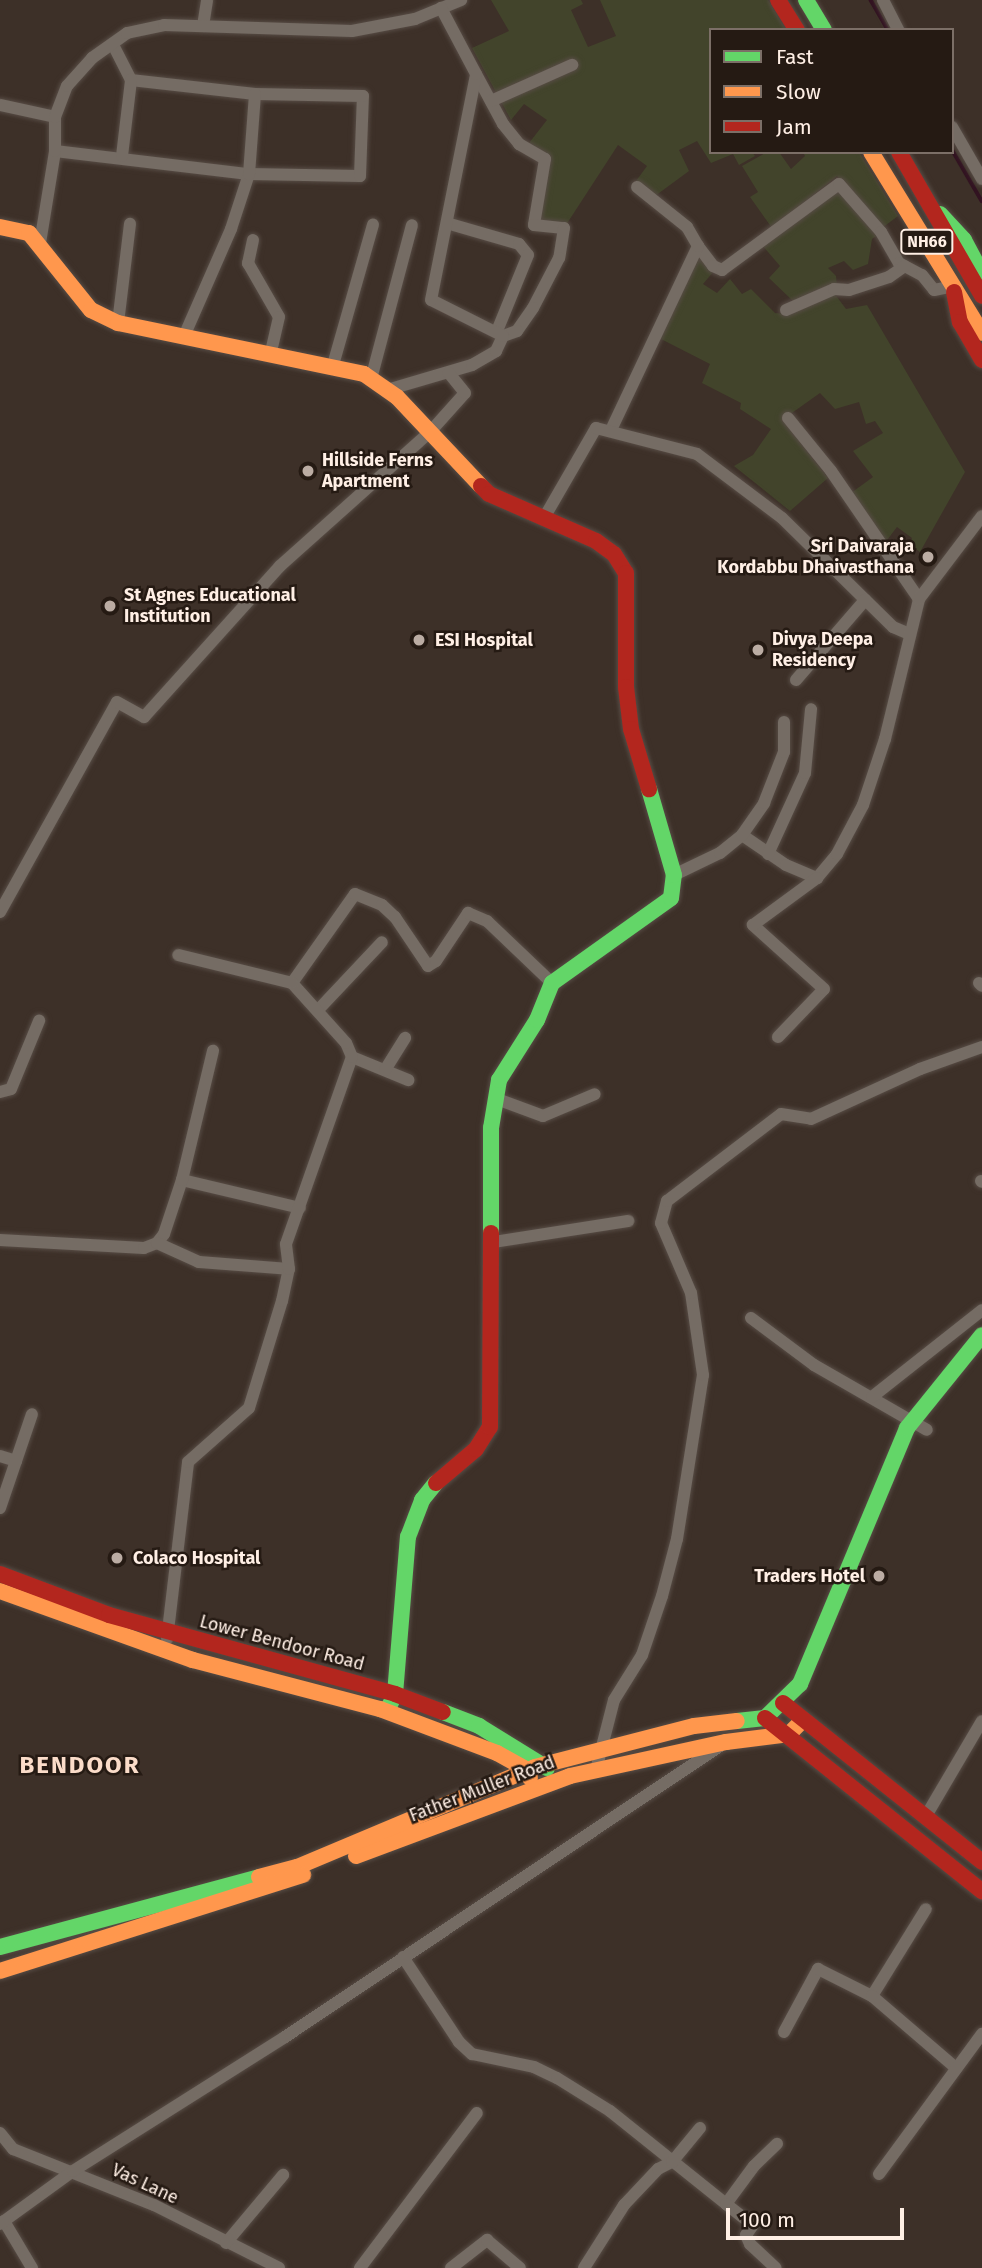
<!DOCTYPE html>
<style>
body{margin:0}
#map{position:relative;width:982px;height:2268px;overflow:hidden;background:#3d3028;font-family:"Fira Sans",sans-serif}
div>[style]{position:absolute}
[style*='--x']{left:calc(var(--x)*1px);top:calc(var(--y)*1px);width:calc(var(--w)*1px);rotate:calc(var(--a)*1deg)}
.green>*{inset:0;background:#42442b}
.stream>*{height:3.5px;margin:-1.75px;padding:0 1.75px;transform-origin:1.75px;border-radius:1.75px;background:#321321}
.roads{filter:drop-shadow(0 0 2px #574c45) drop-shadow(0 0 2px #574c45)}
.street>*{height:12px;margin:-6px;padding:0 6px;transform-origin:6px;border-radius:6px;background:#756c64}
.fast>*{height:16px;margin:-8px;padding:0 8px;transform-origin:8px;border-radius:8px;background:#63d668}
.slow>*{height:16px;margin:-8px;padding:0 8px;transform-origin:8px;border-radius:8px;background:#ff974d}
.jam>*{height:16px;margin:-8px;padding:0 8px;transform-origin:8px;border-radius:8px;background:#b3261e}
.dots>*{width:19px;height:19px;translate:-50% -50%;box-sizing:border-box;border:4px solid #251a13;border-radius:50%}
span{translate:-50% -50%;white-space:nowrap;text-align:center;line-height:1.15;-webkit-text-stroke:5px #251a13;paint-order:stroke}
.shield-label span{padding:2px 5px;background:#251a13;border:2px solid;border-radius:5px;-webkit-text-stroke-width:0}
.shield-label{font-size:16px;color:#ffefe5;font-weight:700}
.poi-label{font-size:18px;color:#ffefe5;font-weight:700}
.left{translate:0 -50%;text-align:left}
.right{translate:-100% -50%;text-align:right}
.street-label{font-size:18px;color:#ffefe5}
.district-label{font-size:24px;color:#fbdcc9;font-weight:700;letter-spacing:2px}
.legend{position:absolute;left:709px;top:28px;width:245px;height:126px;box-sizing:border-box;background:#251a13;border:2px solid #7c6f67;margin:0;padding:9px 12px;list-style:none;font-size:21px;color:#ffefe5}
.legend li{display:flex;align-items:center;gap:14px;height:35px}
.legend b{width:35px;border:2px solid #7c6f67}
.scale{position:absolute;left:726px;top:2208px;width:178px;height:32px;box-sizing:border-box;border:4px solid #ffefe5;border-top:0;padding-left:9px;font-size:21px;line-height:24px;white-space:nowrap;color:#ffefe5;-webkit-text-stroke:5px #251a13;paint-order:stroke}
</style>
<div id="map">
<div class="green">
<div style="clip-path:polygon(491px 0,581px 0,583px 4px,571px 10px,588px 47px,616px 36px,600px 0,768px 0,786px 30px,711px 30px,711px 152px,752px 152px,755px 156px,739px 165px,733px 154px,711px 163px,697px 141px,679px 150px,689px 171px,655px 196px,636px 181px,647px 166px,618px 145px,566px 225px,537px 222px,548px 158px,529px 143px,547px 120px,524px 104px,511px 120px,472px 48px,509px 31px)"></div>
<div style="clip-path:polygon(767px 152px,779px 152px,791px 169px,805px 156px,803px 152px,859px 152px,898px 216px,882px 228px,837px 176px,772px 228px,750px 197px,758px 192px,742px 166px)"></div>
<div style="clip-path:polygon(836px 187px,879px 234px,872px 239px,868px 264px,853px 270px,844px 261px,828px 268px,836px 276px,837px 287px,795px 303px,769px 278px,780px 266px,762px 245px)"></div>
<div style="clip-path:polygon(698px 254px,714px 271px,703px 284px,717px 293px,730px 279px,742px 294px,751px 289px,775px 313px,786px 314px,834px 293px,846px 309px,867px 305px,965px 472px,920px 552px,909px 544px,912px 538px,897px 527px,884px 544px,851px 493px,873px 477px,853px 451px,883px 433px,875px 421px,866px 424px,859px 402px,835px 409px,820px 393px,782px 420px,828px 478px,790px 511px,734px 466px,753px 455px,771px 429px,740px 409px,741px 403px,702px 383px,710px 364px,657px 337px)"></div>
</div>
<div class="stream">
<div style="--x:871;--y:0;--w:34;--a:60"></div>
<div style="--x:952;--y:149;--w:60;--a:60"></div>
</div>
<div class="roads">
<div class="street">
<div style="--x:883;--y:0;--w:34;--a:63"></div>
<div style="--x:203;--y:26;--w:26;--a:-81"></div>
<div style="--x:476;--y:74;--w:57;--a:61.6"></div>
<div style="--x:503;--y:124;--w:26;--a:51"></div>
<div style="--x:519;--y:144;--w:30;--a:30"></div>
<div style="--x:545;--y:159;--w:67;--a:99.5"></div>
<div style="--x:534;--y:225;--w:30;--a:6"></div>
<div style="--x:564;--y:228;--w:30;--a:99"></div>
<div style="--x:559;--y:258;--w:56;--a:117.5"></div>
<div style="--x:533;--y:308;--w:28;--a:125"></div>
<div style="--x:517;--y:331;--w:15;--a:160"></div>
<div style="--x:491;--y:101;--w:89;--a:-24"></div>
<div style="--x:0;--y:105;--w:56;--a:12.3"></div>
<div style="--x:952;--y:127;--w:60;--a:60"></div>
<div style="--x:55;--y:151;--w:195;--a:6.8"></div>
<div style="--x:249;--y:174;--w:111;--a:1"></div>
<div style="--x:360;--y:176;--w:80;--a:-87.9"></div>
<div style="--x:363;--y:96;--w:108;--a:-178.9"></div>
<div style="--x:255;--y:94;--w:125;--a:-173.6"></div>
<div style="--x:131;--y:80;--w:38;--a:-117"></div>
<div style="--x:122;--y:156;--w:77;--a:-83.2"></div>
<div style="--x:450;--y:224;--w:72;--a:16.2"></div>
<div style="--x:519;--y:244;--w:14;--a:51"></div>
<div style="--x:528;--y:255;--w:82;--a:112.2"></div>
<div style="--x:253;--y:240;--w:24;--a:102"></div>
<div style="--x:248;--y:263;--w:62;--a:60.1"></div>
<div style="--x:279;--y:317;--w:37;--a:103"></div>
<div style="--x:40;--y:243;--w:93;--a:-80.7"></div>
<div style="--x:55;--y:151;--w:34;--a:-90"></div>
<div style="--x:55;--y:117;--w:33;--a:-69"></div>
<div style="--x:67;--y:86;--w:38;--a:-48"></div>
<div style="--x:92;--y:58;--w:43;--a:-35.5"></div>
<div style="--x:127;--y:33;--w:38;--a:-12"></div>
<div style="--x:164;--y:25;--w:188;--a:1.8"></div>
<div style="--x:352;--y:31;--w:64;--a:-10.8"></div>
<div style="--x:415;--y:19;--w:50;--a:-22.4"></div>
<div style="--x:698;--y:246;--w:25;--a:53"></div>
<div style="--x:713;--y:266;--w:10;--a:24"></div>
<div style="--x:722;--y:270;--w:145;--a:-36.3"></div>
<div style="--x:839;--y:184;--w:64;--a:48.8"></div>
<div style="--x:881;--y:232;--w:36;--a:60"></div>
<div style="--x:899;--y:263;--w:26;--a:28"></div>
<div style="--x:922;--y:275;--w:19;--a:51"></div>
<div style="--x:934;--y:290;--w:20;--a:-11"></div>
<div style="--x:786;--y:310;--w:52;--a:-23.6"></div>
<div style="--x:834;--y:289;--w:15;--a:4"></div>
<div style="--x:849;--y:290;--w:42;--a:-18"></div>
<div style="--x:889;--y:277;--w:19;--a:-35"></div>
<div style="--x:118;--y:323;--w:100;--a:-83.1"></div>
<div style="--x:185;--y:334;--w:115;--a:-66.3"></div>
<div style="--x:231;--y:229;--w:58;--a:-71.9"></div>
<div style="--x:249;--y:174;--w:80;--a:-85.7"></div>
<div style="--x:333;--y:365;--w:146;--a:-74.1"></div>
<div style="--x:371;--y:379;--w:159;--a:-75.1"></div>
<div style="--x:387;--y:390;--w:89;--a:-16.4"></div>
<div style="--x:472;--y:365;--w:28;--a:-30"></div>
<div style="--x:496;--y:351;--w:17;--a:-65"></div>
<div style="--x:503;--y:336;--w:80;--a:-153.4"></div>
<div style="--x:431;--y:300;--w:230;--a:-78.7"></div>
<div style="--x:476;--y:74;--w:75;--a:-117.9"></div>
<div style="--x:788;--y:418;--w:68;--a:50.9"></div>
<div style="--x:831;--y:471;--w:155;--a:55.5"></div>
<div style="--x:611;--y:430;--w:204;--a:-64.7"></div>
<div style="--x:698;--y:246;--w:22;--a:-120"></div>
<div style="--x:687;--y:227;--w:64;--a:-141.3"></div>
<div style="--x:544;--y:518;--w:104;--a:-60"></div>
<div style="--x:596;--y:428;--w:104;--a:14.4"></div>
<div style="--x:697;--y:454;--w:106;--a:37"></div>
<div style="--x:782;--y:518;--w:156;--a:44.5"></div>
<div style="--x:893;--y:627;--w:15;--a:23"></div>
<div style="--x:796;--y:680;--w:106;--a:-49.2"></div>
<div style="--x:742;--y:835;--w:53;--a:34.3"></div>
<div style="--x:786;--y:865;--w:34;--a:23"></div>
<div style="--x:817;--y:878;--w:31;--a:-50"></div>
<div style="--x:837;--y:854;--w:55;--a:-62"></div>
<div style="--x:863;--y:805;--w:70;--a:-71.6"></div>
<div style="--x:885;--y:739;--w:144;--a:-76.3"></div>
<div style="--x:919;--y:599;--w:104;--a:-52.8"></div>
<div style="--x:768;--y:854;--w:89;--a:-65.4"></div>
<div style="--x:805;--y:773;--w:64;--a:-84.6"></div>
<div style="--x:674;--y:875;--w:51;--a:-25.6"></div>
<div style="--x:720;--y:853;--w:28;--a:-39"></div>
<div style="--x:742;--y:835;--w:39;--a:-55"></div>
<div style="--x:764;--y:803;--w:55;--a:-68.6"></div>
<div style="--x:784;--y:752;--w:30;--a:-90"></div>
<div style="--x:0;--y:912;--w:240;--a:-60.9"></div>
<div style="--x:117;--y:702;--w:31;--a:29"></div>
<div style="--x:144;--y:717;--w:203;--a:-48"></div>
<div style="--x:280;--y:566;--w:201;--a:-41.8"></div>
<div style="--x:430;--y:432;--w:52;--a:-48.1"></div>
<div style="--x:465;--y:393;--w:26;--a:-129"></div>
<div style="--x:292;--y:983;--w:109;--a:-54.7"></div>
<div style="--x:355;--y:894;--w:29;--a:22"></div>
<div style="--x:382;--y:905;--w:18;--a:43"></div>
<div style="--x:395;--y:917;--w:59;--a:56"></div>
<div style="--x:428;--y:966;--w:9;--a:-32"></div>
<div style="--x:436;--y:961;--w:58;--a:-56.3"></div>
<div style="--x:468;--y:913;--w:21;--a:23"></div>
<div style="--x:487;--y:921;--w:90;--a:43.6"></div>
<div style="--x:979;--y:983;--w:4;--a:45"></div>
<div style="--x:318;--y:1010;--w:93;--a:-46.7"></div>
<div style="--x:778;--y:1037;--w:66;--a:-46.2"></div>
<div style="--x:824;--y:989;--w:96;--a:-138"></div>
<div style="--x:753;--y:925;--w:79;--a:-36.3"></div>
<div style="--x:352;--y:1057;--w:61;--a:22.3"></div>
<div style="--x:385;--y:1070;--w:38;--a:-58"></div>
<div style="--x:0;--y:1092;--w:11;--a:-15"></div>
<div style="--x:11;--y:1089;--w:74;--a:-67.6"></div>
<div style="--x:497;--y:1099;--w:49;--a:20.3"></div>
<div style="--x:543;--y:1116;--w:56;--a:-22.9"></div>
<div style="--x:182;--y:1180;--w:121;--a:13.3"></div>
<div style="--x:981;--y:1181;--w:1;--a:45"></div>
<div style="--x:0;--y:1240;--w:144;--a:3.2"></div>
<div style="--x:144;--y:1248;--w:14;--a:-21"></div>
<div style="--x:157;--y:1243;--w:11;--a:-52"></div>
<div style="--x:164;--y:1234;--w:57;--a:-71.6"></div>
<div style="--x:182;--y:1180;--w:133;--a:-76.5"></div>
<div style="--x:494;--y:1242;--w:136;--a:-8.9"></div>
<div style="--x:157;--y:1243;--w:46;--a:24.3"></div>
<div style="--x:199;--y:1262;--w:90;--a:4.4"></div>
<div style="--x:751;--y:1318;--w:79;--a:36.7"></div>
<div style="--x:814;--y:1365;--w:130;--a:29.9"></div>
<div style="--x:872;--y:1397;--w:140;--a:-38.3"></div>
<div style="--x:0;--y:1456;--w:17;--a:17"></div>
<div style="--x:0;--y:1508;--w:99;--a:-71.2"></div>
<div style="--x:167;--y:1639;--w:178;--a:-83.2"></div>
<div style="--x:188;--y:1462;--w:81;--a:-41.5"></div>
<div style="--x:249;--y:1408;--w:112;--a:-72.9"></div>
<div style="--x:282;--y:1301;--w:33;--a:-78"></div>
<div style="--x:289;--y:1269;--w:25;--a:-97"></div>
<div style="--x:286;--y:1244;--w:198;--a:-70.6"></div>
<div style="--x:352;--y:1057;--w:15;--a:-113"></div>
<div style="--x:346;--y:1043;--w:81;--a:-132"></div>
<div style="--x:292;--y:983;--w:117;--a:-166.2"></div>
<div style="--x:596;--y:1770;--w:72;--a:-75.6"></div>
<div style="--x:614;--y:1700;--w:53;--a:-58.1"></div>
<div style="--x:642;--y:1655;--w:62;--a:-71.3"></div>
<div style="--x:662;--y:1596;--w:59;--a:-75.3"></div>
<div style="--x:677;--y:1539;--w:166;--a:-81"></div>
<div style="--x:703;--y:1375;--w:83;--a:-98.3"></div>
<div style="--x:691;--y:1293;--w:76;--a:-113.2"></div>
<div style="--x:661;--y:1223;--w:23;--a:-75"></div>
<div style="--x:667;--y:1201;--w:143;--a:-37.3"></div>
<div style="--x:781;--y:1114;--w:30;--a:9"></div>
<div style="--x:811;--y:1119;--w:120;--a:-24.6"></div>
<div style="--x:920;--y:1069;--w:66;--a:-19.5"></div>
<div style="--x:926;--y:1816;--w:110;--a:-59.5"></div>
<div style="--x:403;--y:1957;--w:102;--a:56.6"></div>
<div style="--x:459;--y:2042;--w:18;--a:43"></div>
<div style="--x:472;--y:2054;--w:63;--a:11.8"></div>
<div style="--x:534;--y:2067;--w:25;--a:26"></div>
<div style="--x:557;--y:2078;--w:62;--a:31.9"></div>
<div style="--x:610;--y:2111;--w:149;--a:38.7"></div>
<div style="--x:726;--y:2204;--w:47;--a:-53.6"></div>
<div style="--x:754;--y:2166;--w:32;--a:-44"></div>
<div style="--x:872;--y:1996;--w:102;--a:-58.2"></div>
<div style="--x:784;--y:2032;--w:72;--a:-61.6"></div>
<div style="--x:818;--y:1969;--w:60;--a:26.6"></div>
<div style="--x:872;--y:1996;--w:111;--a:40.6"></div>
<div style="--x:0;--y:2133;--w:21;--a:51"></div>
<div style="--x:13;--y:2149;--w:152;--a:21.7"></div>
<div style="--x:154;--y:2205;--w:140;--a:26.7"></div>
<div style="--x:879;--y:2174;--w:174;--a:-53.7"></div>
<div style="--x:726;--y:2204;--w:34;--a:38"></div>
<div style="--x:753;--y:2225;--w:12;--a:125"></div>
<div style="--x:746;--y:2235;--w:10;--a:66"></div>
<div style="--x:750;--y:2244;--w:35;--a:43"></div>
<div style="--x:4;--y:2221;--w:55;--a:59.2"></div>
<div style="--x:0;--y:2224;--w:90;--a:-36"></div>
<div style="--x:73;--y:2171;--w:251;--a:-32.3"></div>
<div style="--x:285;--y:2037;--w:523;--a:-33.78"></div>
<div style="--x:226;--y:2243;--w:89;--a:-50"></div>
<div style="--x:360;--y:2268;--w:194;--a:-53"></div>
<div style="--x:451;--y:2268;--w:46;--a:-37.9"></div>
<div style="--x:487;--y:2240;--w:43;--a:40.3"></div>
<div style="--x:584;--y:2268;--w:75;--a:-57.6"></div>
<div style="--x:624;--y:2205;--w:50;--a:-46.6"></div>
<div style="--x:658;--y:2169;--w:16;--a:-27"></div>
<div style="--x:672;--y:2162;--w:44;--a:-50.5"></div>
</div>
<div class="fast">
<div style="--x:806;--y:0;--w:35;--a:59"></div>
<div style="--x:940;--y:214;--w:35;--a:47"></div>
<div style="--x:964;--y:240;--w:38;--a:62"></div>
<div style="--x:491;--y:1233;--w:105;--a:-90"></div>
<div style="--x:491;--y:1128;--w:49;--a:-80.5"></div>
<div style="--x:499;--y:1080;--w:71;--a:-57.7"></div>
<div style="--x:537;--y:1020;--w:40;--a:-68"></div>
<div style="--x:552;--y:983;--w:146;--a:-35.5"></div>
<div style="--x:671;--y:898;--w:23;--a:-83"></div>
<div style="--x:674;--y:875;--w:90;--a:-106.2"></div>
<div style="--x:387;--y:1711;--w:19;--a:-65"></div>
<div style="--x:395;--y:1694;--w:158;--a:-85.3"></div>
<div style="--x:408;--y:1537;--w:40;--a:-69"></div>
<div style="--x:422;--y:1500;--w:22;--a:-51"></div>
<div style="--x:443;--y:1712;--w:39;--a:21"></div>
<div style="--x:479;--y:1726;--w:80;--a:31.7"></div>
<div style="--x:737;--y:1721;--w:28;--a:-6"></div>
<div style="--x:765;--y:1718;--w:49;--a:-44.2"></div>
<div style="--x:800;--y:1684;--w:277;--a:-67.3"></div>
<div style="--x:907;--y:1428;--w:119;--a:-51.1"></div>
<div style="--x:0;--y:1947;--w:268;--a:-15.1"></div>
</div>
<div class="slow">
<div style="--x:871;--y:152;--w:212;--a:58.5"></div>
<div style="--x:0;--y:227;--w:30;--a:12"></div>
<div style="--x:29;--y:233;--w:99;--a:51.2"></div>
<div style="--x:91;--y:310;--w:30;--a:26"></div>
<div style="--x:118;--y:323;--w:251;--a:11.7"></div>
<div style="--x:364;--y:374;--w:40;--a:34.9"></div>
<div style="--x:397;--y:397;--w:122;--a:46.7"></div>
<div style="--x:0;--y:1591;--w:205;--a:19.7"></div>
<div style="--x:193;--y:1660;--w:193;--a:14.7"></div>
<div style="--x:380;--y:1709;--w:125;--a:20.6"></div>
<div style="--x:497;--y:1753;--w:35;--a:29"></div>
<div style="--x:528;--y:1770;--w:8;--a:76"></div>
<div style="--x:356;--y:1856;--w:228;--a:-20.5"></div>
<div style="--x:570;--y:1776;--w:160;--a:-12.3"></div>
<div style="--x:726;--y:1742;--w:64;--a:-7.2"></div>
<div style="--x:789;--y:1734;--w:20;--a:-45"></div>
<div style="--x:259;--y:1877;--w:39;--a:-15"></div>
<div style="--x:297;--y:1867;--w:258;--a:-22.8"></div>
<div style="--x:535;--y:1767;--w:164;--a:-14.5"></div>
<div style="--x:694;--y:1726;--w:43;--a:-6.6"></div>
<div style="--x:0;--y:1971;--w:318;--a:-17.6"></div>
</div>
<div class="jam">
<div style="--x:778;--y:0;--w:36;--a:58"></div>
<div style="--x:899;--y:152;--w:166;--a:60"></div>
<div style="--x:954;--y:292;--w:31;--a:79"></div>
<div style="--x:960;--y:322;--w:44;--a:59.9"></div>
<div style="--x:481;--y:486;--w:11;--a:45"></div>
<div style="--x:489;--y:494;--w:117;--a:23.7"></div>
<div style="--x:596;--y:541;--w:22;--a:36"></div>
<div style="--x:614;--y:554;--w:22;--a:58"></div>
<div style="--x:626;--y:573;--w:114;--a:90"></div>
<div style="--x:626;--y:687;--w:42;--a:83.2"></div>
<div style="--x:631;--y:729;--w:63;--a:73.3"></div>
<div style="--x:436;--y:1483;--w:52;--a:-40.4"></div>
<div style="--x:476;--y:1449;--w:26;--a:-58"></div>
<div style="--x:490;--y:1427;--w:194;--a:-89.7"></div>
<div style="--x:0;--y:1574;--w:116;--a:20.6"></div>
<div style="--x:109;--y:1615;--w:297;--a:15.4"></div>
<div style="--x:395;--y:1694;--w:51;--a:20.6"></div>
<div style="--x:783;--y:1703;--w:255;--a:38.6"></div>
<div style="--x:765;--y:1718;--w:278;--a:38.6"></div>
</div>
</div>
<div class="dots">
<div style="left:308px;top:471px;background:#bbaca3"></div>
<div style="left:928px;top:557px;background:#bbaca3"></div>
<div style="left:110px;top:606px;background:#bbaca3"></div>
<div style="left:419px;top:640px;background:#bbaca3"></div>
<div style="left:758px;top:650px;background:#bbaca3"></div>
<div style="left:117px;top:1558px;background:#bbaca3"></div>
<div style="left:879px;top:1576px;background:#bbaca3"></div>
</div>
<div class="shield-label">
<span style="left:927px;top:242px">NH66</span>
</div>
<div class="poi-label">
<span class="left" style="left:322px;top:471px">Hillside Ferns<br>Apartment</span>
<span class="right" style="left:914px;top:557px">Sri Daivaraja<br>Kordabbu Dhaivasthana</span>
<span class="left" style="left:124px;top:606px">St Agnes Educational<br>Institution</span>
<span class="left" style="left:435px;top:640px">ESI Hospital</span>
<span class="left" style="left:772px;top:650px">Divya Deepa<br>Residency</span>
<span class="left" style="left:133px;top:1558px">Colaco Hospital</span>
<span class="right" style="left:865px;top:1576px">Traders Hotel</span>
</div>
<div class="street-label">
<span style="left:282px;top:1643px;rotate:15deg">Lower Bendoor Road</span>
<span style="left:482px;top:1789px;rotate:-21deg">Father Muller Road</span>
<span style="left:145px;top:2184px;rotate:25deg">Vas Lane</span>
</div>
<div class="district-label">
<span style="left:80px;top:1766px">BENDOOR</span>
</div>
<ul class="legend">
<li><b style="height:9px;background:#63d668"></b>Fast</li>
<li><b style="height:9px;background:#ff974d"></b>Slow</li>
<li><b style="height:9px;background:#b3261e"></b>Jam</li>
</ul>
<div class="scale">100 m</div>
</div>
